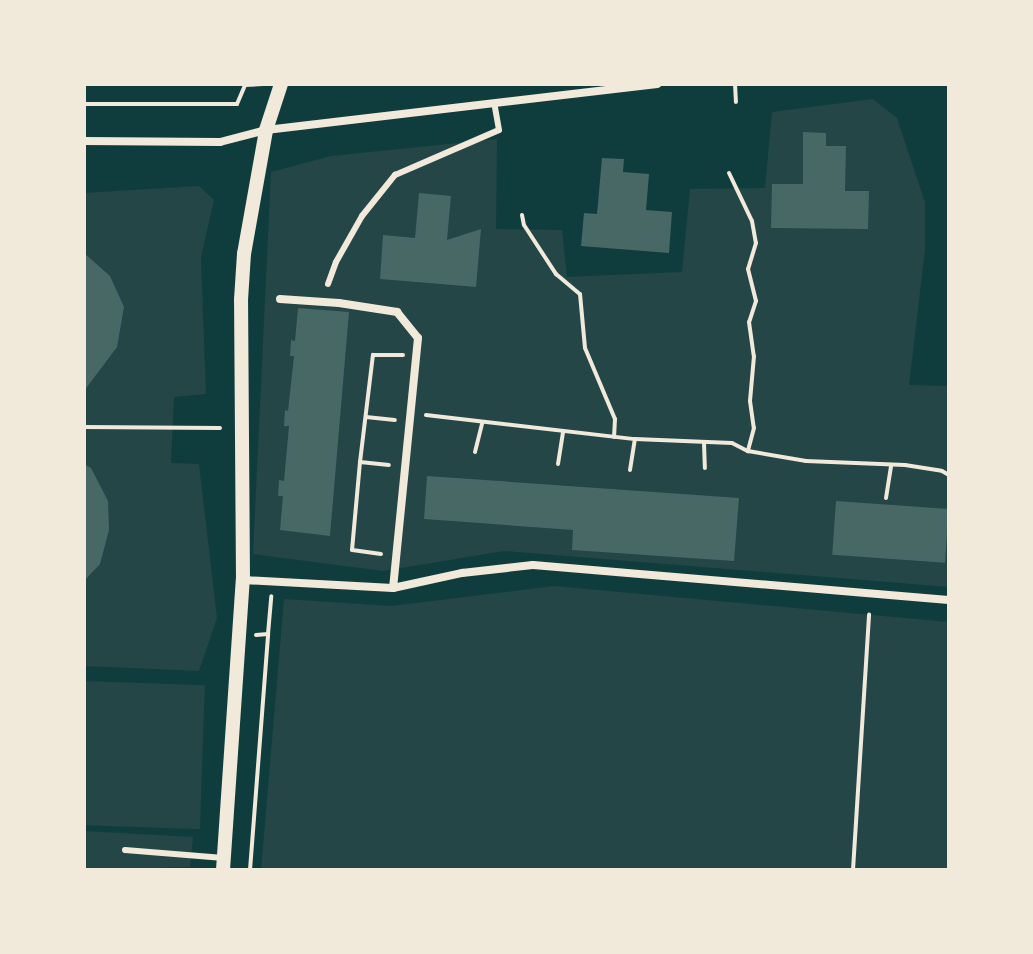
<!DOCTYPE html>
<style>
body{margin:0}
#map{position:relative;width:1033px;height:954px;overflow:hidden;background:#0f3d3e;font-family:Rubik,sans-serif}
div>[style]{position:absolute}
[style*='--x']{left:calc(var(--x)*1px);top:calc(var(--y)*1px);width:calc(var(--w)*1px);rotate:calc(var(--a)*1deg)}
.green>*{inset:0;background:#244646;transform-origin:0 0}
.building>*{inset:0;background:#486865;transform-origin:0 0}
.path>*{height:4px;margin:-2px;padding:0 2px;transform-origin:2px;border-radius:2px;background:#f1e9da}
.service>*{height:6px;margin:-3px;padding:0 3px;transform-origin:3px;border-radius:3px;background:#f1e9da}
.minor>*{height:8px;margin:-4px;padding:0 4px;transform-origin:4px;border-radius:4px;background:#f1e9da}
.tertiary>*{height:14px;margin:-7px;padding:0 7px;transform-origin:7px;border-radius:7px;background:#f1e9da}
span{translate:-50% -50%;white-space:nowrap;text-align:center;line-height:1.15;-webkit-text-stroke:6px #f1e9da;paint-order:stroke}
.frame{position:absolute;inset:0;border:86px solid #f1e9da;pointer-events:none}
</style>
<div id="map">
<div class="green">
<div style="clip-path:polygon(873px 99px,897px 118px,925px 202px,925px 250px,909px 385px,949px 386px,949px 587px,504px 551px,383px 571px,253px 554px,271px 172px,331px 156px,497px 139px,496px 229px,562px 230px,567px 277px,682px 272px,690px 189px,765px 188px,772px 112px)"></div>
<div style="clip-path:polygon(199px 186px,214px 200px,201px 257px,206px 394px,174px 397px,171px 463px,199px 464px,217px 618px,199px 671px,84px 666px,84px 193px)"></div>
<div style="clip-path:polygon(554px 586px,949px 622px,949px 870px,261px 870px,284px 599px,391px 606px)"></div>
<div style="left:84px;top:681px;width:121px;height:144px;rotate:2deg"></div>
<div style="clip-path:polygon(84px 831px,193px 837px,190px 867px,84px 870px)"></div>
</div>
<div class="building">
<div style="clip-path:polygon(803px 132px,826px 133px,826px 146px,846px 146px,845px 191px,869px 191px,868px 229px,771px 228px,772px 184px,803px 184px)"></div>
<div style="clip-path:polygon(602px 158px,624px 159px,623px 172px,649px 174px,646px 210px,672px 212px,669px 253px,581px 246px,584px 213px,597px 214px)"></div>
<div style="clip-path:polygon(419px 193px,451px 196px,447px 240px,481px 229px,476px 287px,380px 279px,383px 235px,415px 238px)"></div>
<div style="clip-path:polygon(84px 253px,110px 276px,124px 307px,117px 347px,84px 391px)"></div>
<div style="clip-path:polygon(298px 308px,349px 312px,330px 536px,280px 530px,283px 496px,278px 496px,279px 480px,284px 481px,289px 426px,284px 426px,285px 410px,288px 411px,294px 356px,290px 356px,291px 340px,295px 341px)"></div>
<div style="clip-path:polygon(84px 464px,91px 468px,108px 501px,109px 530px,100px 564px,84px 581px)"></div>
<div style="clip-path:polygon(427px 476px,739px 498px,734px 561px,572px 550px,573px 530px,424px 519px)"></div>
<div style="left:836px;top:501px;width:113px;height:54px;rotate:4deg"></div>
</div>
<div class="path">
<div style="--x:299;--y:84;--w:22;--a:0"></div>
<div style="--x:735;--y:84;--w:18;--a:87"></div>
<div style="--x:84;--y:104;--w:153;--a:0"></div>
<div style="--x:237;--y:104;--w:21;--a:-67"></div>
<div style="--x:245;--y:85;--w:18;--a:-3"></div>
<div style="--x:729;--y:173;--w:53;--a:64.4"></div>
<div style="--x:752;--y:221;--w:22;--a:80"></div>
<div style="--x:756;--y:243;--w:27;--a:107"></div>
<div style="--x:748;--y:269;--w:33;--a:76"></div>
<div style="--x:756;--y:301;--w:22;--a:108"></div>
<div style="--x:749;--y:322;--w:34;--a:82"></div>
<div style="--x:754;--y:356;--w:45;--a:95.1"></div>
<div style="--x:750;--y:401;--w:27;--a:82"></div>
<div style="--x:754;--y:428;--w:24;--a:105"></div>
<div style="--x:522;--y:215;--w:10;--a:79"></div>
<div style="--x:524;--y:225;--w:59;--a:56.9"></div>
<div style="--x:556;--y:274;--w:31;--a:40"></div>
<div style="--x:580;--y:294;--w:54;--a:84.7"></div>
<div style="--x:585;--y:348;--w:77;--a:67.1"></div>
<div style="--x:615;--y:419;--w:18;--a:93"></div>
<div style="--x:426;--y:415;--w:210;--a:6.6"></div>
<div style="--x:635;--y:439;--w:97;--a:2.4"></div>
<div style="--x:732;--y:443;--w:18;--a:27"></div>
<div style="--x:748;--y:451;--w:59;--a:9.8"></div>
<div style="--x:806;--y:461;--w:99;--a:2.3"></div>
<div style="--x:905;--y:465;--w:37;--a:9"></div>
<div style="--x:942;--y:471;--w:8;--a:30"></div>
<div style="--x:366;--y:417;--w:29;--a:6"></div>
<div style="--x:84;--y:427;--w:136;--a:0.4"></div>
<div style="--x:704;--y:443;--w:25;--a:88"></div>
<div style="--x:475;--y:452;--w:30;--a:-76"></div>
<div style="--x:360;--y:462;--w:29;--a:6"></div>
<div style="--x:558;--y:464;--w:32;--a:-81"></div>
<div style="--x:630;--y:470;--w:31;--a:-81"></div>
<div style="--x:886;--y:498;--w:33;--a:-81"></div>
<div style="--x:381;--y:554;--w:29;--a:-172"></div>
<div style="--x:352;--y:550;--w:88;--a:-84.8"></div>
<div style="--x:360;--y:462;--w:108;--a:-83.1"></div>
<div style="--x:373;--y:355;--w:30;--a:0"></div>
<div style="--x:268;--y:634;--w:38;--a:-85"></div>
<div style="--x:250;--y:870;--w:237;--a:-85.6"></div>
<div style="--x:268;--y:634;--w:12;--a:175"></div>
<div style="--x:853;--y:870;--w:256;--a:-86.4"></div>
</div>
<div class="service">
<div style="--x:328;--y:284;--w:23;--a:-70"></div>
<div style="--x:336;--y:262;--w:53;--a:-60.5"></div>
<div style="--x:362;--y:216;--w:53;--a:-51.2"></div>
<div style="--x:395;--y:175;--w:113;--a:-23.4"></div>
<div style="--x:499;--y:130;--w:27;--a:-100"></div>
<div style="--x:125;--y:850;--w:99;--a:4.6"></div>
</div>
<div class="minor">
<div style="--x:84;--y:141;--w:136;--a:0.4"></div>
<div style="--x:220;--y:142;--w:48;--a:-14.6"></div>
<div style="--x:266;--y:130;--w:394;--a:-6.7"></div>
<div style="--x:280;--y:299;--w:59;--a:3.9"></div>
<div style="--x:339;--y:303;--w:59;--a:8.8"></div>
<div style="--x:397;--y:312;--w:33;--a:51"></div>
<div style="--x:418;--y:338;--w:251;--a:95.7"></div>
<div style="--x:243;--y:580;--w:150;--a:3.1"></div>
<div style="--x:393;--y:588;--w:71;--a:-12.3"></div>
<div style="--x:462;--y:573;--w:71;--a:-6.4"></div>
<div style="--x:533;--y:565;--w:417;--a:4.8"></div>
</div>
<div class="tertiary">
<div style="--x:223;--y:870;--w:291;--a:-86.1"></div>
<div style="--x:243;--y:580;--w:280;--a:-90.4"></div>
<div style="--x:241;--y:300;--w:46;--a:-86.3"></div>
<div style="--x:244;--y:254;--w:126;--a:-79.9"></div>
<div style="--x:266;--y:130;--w:48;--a:-71.9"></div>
</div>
<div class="frame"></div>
</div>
